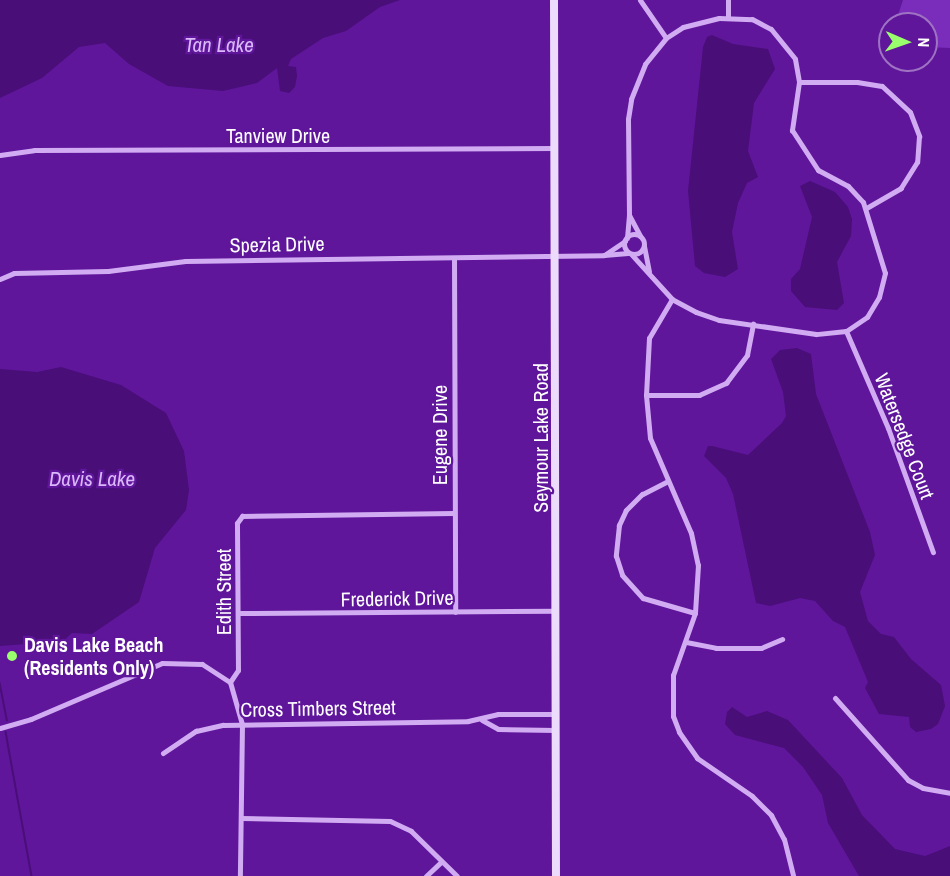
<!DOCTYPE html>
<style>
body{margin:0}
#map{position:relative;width:950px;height:876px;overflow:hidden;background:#5f169b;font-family:"Archivo Narrow",sans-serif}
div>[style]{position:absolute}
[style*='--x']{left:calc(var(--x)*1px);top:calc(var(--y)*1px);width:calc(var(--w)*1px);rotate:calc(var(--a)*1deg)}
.green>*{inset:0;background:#792dba}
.water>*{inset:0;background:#490e78}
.stream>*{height:1.5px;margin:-0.75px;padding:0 0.75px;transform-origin:0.75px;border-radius:0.75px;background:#490e78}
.street>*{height:5px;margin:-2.5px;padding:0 2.5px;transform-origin:2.5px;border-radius:2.5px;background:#d1acf2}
.street>.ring{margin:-2.5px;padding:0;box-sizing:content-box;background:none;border:5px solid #d1acf2;border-radius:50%}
.secondary>*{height:8px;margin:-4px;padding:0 4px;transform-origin:4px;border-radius:4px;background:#eddbfc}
.dots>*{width:16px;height:16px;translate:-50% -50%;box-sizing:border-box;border:3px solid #5f169b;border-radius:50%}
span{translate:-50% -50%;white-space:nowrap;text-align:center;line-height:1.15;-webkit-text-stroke:4.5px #5f169b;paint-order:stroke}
.street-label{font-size:20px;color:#fff}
.poi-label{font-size:20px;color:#fff;font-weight:700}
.left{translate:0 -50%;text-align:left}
.water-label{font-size:21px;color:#dab8f9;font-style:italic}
.north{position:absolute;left:878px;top:12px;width:60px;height:60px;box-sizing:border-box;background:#5f169b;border:2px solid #9f73c3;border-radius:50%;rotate:92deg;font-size:16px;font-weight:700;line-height:24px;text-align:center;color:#fff}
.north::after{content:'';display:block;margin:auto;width:21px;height:27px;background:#99ff6d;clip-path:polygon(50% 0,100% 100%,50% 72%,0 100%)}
</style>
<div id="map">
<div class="green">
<div style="clip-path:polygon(903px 0,950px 0,950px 48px,926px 47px,926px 24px,895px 24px)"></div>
</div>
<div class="water">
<div style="clip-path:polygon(0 0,400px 0,380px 7px,346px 31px,323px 38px,291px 59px,288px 66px,296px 67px,297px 76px,295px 87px,289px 93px,280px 91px,277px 68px,257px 83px,223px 91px,168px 86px,129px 64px,105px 43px,79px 47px,42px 78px,0 98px)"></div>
<div style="clip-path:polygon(712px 35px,733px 44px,768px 49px,775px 69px,754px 103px,748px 151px,758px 177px,747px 183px,738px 203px,732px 232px,738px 269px,725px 277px,704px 273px,695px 266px,688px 191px,703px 47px,707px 37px)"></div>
<div style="clip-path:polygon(810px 181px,835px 192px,848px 207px,852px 219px,851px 236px,837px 262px,844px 303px,837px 310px,805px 307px,791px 291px,791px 279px,800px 269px,812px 217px,800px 186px)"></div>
<div style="clip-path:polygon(797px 348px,811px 354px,816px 394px,870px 532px,875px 555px,860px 592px,868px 621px,881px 634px,894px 637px,911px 659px,941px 685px,945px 706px,938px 724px,931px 729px,916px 732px,910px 727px,909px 717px,879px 714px,865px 688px,868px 682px,845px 627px,833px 621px,815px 601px,800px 598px,770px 606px,756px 603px,733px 494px,726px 478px,704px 456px,708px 446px,712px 446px,748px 455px,782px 423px,786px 416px,783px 392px,771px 359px,780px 350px)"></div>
<div style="clip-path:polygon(61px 367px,121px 385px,166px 413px,184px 451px,189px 490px,186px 510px,155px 548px,139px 602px,92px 634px,72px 633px,61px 643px,42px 648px,26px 644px,0 646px,0 369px,37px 372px)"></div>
<div style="clip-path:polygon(732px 707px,747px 717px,767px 711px,788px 720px,842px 778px,862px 815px,895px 849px,925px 856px,950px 846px,950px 876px,859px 876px,828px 823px,822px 795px,803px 767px,784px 748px,735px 735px,725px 724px,727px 712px)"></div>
</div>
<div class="stream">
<div style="--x:0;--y:683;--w:38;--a:79"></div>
<div style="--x:6;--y:732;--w:146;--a:79.8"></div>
</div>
<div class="street">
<div style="--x:640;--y:0;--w:46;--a:55.6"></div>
<div style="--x:728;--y:18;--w:18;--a:-90"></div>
<div style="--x:799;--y:82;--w:58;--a:0"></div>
<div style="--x:857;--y:82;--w:25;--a:9"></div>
<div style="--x:882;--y:86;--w:38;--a:43"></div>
<div style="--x:910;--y:112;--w:26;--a:69"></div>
<div style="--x:919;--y:136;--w:26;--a:94"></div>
<div style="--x:917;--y:162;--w:31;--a:122"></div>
<div style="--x:901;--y:188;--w:39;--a:150"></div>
<div style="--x:0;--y:155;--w:34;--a:-8"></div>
<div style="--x:34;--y:150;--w:521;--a:-0.22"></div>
<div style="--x:629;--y:215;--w:96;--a:-90.6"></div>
<div style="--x:628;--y:119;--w:20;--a:-81"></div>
<div style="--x:631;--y:99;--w:38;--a:-68"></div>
<div style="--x:645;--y:64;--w:33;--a:-51"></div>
<div style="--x:666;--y:38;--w:20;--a:-33"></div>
<div style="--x:683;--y:27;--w:37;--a:-14"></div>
<div style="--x:719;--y:18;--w:33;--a:2"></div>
<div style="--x:752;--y:19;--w:21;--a:28"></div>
<div style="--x:771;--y:29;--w:38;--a:51"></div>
<div style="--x:795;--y:59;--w:23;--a:80"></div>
<div style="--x:799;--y:82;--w:49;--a:98.3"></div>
<div style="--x:792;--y:130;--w:48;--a:57"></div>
<div style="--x:818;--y:170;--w:34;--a:28"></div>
<div style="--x:848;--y:186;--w:22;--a:47"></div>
<div style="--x:863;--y:202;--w:74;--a:72.8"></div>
<div style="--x:885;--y:273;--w:25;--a:104"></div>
<div style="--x:879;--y:297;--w:23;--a:121"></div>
<div style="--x:867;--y:317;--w:25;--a:146"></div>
<div style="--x:846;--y:331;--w:30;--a:174"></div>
<div style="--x:816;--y:334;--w:98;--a:-171.8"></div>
<div style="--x:719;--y:320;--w:24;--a:-161"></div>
<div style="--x:696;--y:312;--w:27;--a:-152"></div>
<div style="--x:672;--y:299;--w:61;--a:-132.3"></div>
<div class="ring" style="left:624px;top:234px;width:15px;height:15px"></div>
<div style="--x:627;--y:238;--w:23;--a:-85"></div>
<div style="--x:629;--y:215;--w:24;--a:62"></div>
<div style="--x:625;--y:241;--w:25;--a:146"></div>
<div style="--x:604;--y:255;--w:24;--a:-5"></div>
<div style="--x:644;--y:246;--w:26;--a:79"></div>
<div style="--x:454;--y:258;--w:354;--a:89.8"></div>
<div style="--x:0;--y:279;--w:15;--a:-23"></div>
<div style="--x:14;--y:273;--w:94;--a:-1.2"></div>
<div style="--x:108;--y:271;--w:78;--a:-7.4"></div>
<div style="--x:185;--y:261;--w:419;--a:-0.8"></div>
<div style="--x:672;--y:299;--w:45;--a:120.5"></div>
<div style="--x:649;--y:338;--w:57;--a:93"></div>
<div style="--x:646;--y:395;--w:43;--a:84.7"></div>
<div style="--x:650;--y:438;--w:103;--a:66.7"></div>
<div style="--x:691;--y:533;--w:33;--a:78"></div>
<div style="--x:698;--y:565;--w:48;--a:93.6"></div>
<div style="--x:695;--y:613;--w:66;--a:109.5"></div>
<div style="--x:673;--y:675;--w:41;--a:90"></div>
<div style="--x:673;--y:716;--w:17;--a:69"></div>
<div style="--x:679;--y:732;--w:32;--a:55"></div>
<div style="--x:697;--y:758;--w:67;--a:34.6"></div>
<div style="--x:752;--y:796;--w:27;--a:45"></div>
<div style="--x:771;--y:815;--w:27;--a:62"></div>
<div style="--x:784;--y:839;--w:38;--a:76"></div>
<div style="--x:846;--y:331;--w:106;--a:66.6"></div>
<div style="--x:888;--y:428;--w:132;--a:70.1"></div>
<div style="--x:646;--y:395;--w:53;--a:0"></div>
<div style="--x:699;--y:395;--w:30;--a:-24"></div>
<div style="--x:726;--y:383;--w:35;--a:-53"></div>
<div style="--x:747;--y:355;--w:32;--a:-79"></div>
<div style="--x:668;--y:481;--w:29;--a:153"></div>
<div style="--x:642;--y:494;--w:23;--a:135"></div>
<div style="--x:626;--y:510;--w:17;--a:115"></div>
<div style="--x:619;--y:525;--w:31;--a:96"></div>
<div style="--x:616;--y:556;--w:20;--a:72"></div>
<div style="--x:622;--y:575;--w:31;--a:48"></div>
<div style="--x:643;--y:598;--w:54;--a:16.1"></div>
<div style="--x:238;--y:613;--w:318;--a:-0.4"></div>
<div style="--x:686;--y:642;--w:31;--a:11"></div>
<div style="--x:716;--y:648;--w:45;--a:0"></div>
<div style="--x:761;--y:648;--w:23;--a:-23"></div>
<div style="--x:230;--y:682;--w:14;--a:-56"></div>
<div style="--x:238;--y:670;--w:147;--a:-90.4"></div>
<div style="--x:237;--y:523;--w:9;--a:-54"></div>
<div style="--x:242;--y:516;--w:212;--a:-0.8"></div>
<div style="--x:230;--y:682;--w:44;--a:74.1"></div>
<div style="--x:242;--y:724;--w:152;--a:90.8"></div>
<div style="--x:835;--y:698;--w:110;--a:48.3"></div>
<div style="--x:908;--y:780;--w:17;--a:28"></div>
<div style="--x:923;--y:788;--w:27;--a:10"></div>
<div style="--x:482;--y:720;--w:18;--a:29"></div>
<div style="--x:498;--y:729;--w:58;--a:1"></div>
<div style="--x:0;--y:728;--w:32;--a:-16"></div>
<div style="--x:31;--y:719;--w:142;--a:-23.1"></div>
<div style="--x:162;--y:663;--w:40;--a:1.4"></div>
<div style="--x:202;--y:664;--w:33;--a:33"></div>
<div style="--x:163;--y:753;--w:40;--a:-34"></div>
<div style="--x:196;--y:731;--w:28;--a:-13"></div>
<div style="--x:223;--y:725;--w:245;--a:-0.9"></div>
<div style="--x:468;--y:721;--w:31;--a:-13"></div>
<div style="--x:498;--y:714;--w:58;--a:0"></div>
<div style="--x:241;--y:818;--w:149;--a:1.2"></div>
<div style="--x:390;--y:821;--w:23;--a:25"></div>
<div style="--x:411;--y:831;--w:64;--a:44.4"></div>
<div style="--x:426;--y:876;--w:21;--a:-43"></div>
</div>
<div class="secondary">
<div style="--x:554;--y:0;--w:876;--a:89.87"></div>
</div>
<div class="dots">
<div style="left:12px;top:656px;background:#99ff6d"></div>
</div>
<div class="street-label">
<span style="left:278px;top:135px">Tanview Drive</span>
<span style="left:277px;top:244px;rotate:-1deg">Spezia Drive</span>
<span style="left:439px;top:435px;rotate:-90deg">Eugene Drive</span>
<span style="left:905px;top:436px;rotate:69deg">Watersedge Court</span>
<span style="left:540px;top:438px;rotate:-90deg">Seymour Lake Road</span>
<span style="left:223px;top:592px;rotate:-90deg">Edith Street</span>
<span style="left:397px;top:598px;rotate:-1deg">Frederick Drive</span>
<span style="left:318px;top:708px;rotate:-1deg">Cross Timbers Street</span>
</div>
<div class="poi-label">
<span class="left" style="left:24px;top:656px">Davis Lake Beach<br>(Residents Only)</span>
</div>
<div class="water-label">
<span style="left:219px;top:45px">Tan Lake</span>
<span style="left:92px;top:479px">Davis Lake</span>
</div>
<div class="north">N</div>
</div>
